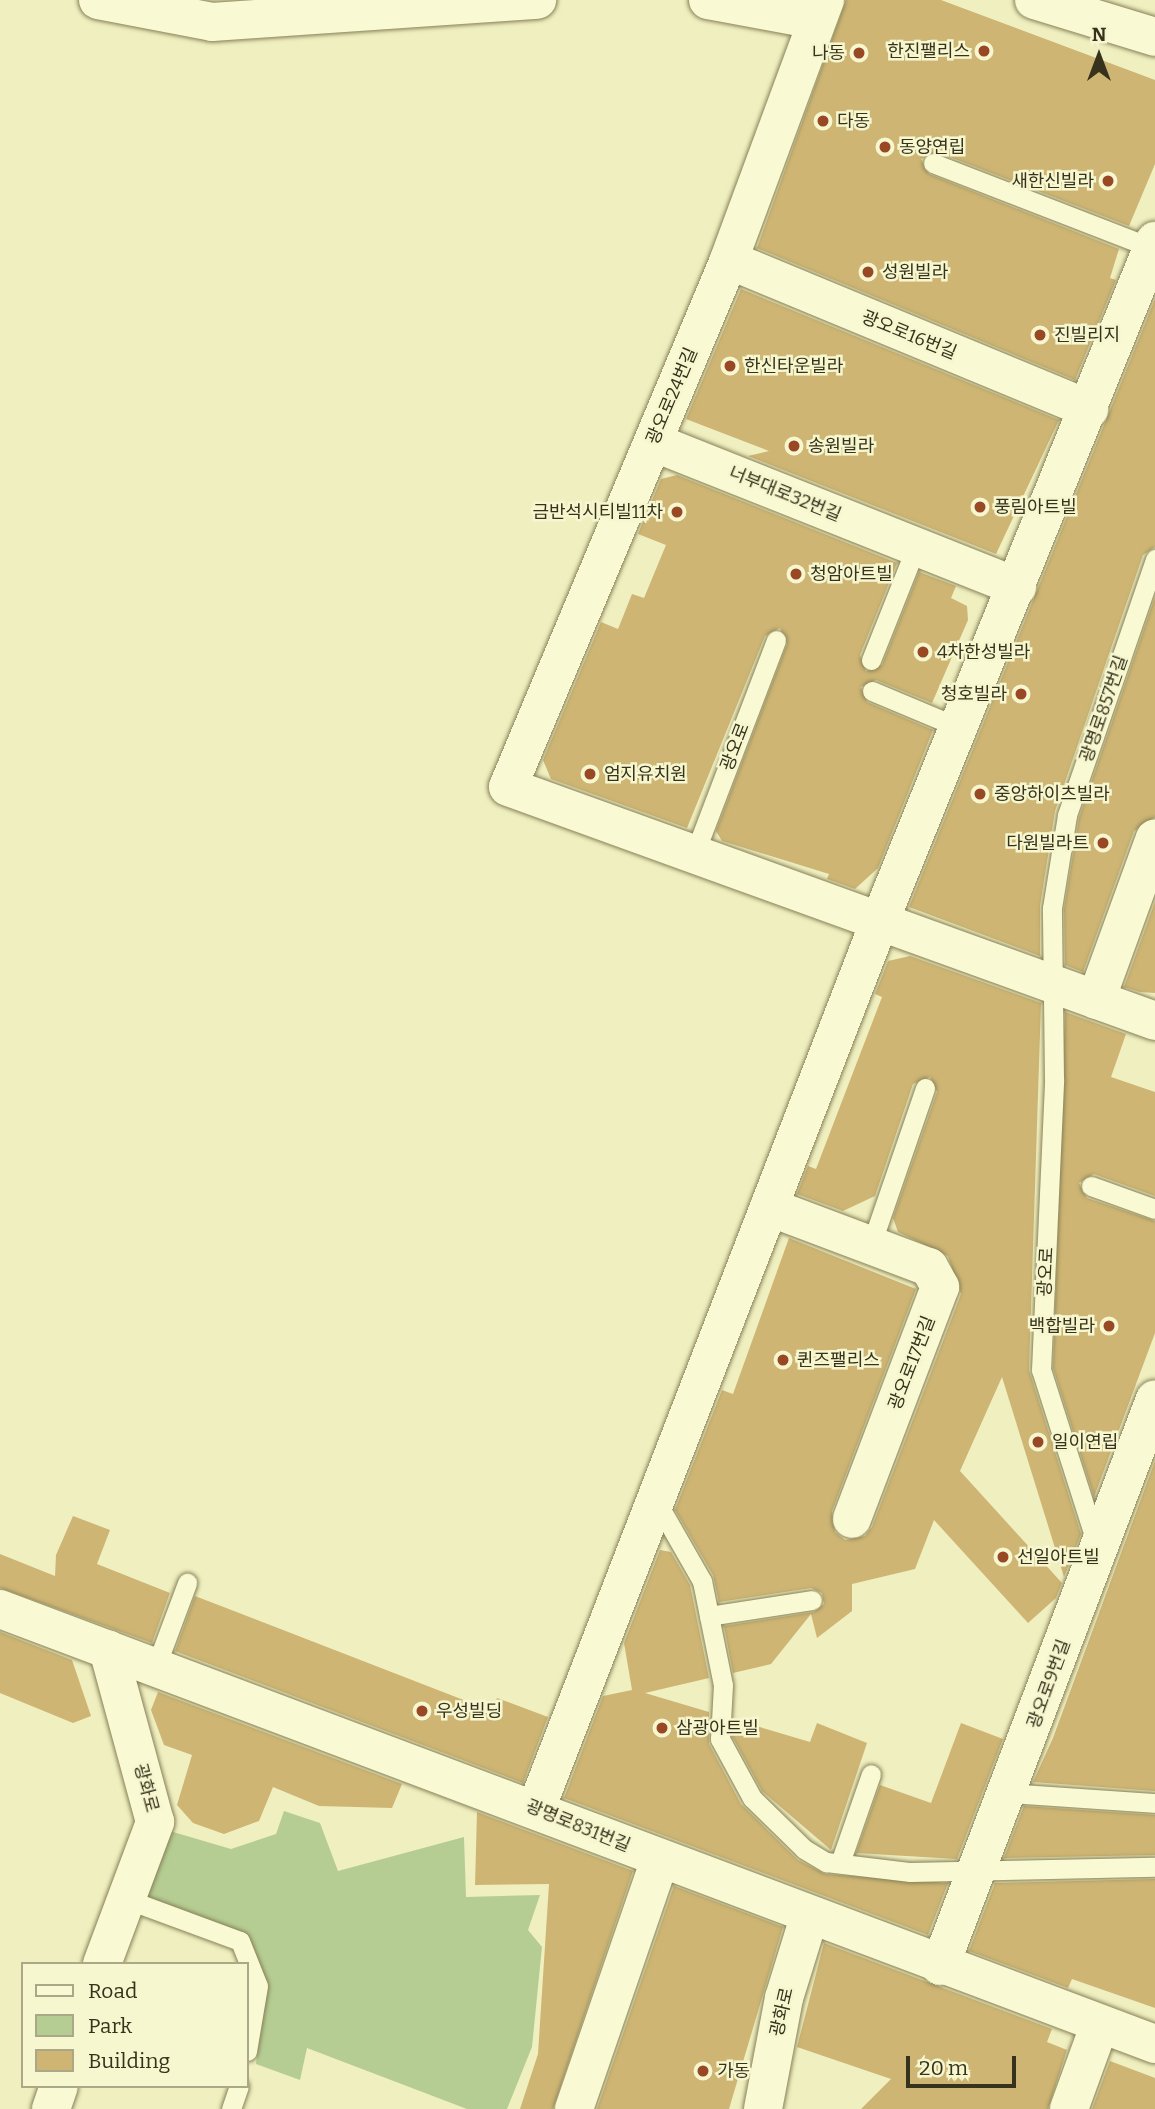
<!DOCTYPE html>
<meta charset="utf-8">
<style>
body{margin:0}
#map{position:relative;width:1155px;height:2109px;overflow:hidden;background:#efefc0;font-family:Bitter,"Noto Sans KR",serif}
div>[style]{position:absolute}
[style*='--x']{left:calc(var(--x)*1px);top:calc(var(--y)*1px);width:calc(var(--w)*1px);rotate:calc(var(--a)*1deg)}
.green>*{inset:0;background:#b5cd93}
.building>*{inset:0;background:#ceb574}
.roads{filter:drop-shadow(0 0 2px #888057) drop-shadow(0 0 2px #888057)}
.lane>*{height:19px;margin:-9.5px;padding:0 9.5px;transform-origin:9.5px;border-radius:9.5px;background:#f9fad3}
.street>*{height:38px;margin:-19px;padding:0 19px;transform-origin:19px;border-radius:19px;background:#f9fad3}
.dots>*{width:19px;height:19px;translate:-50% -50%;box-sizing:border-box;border:4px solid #f6f6cf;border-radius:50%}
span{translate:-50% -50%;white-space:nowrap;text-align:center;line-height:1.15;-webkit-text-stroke:5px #f6f6cf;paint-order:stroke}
.poi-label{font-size:18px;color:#37321c}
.right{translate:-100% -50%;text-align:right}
.left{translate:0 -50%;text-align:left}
.street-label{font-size:18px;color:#37321c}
.legend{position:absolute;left:21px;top:1962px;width:228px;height:126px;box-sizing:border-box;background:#f6f6cf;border:2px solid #aaa887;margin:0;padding:9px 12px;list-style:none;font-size:21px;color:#37321c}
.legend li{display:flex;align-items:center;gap:14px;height:35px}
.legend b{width:35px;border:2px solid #aaa887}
.north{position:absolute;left:1064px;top:21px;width:70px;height:70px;-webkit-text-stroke:5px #f6f6cf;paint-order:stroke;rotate:0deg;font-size:19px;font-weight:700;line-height:28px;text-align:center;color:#37321c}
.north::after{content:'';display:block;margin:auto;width:24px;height:32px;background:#37321c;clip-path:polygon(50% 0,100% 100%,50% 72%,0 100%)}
.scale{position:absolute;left:906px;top:2056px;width:110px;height:32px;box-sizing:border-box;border:4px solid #37321c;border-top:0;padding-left:9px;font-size:21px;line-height:24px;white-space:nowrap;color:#37321c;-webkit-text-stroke:5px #f6f6cf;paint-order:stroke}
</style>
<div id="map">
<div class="green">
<div style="clip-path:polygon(284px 1811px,320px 1823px,338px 1871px,464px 1837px,466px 1897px,540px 1895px,528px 1930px,542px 1947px,532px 2047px,507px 2109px,467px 2109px,307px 2048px,300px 2080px,256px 2064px,266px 1982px,246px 1934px,144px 1898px,163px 1829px,231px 1849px,276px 1834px)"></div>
</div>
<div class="building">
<div style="clip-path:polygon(846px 0,941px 0,1155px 80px,1155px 164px,1129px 226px,937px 152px,921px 159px,929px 174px,1119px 249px,1110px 278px,1116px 280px,1075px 380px,757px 248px)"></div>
<div style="clip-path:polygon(741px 289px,1059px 420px,996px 554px,748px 456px,769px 451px,686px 419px)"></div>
<div style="clip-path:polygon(1155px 299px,1155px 547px,1143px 555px,1055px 811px,1040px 906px,1040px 956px,909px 907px)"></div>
<div style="clip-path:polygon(677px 475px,897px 563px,860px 655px,866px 671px,882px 665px,919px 572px,956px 586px,951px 598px,967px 606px,968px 620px,932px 703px,876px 680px,861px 687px,867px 702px,933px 730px,878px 868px,855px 889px,827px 879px,829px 874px,722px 841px,716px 831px,787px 644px,780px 628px,765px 636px,687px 828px,551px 779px,543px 760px,601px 622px,618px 629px,632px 594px,644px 598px,666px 545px,638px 534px,661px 479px)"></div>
<div style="clip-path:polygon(1155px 597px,1155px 817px,1134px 831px,1083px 972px,1065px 965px,1064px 909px,1079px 818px)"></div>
<div style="clip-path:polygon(1155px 902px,1155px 993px,1140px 992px,1124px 987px)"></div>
<div style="clip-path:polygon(910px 956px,1041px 1003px,1029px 1370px,1081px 1534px,1064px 1577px,1002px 1377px,960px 1471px,1062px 1583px,1056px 1598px,1028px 1623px,934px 1520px,915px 1569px,852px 1584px,852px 1611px,817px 1638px,811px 1614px,771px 1664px,733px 1673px,724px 1626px,814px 1612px,824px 1604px,822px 1593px,811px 1588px,719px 1602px,713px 1575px,675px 1510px,722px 1390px,733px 1394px,789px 1238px,916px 1289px,832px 1511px,835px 1532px,845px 1540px,865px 1536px,872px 1527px,961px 1294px,948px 1256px,898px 1232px,893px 1218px,937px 1092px,930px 1077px,913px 1084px,875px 1196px,843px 1211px,797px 1194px,808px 1166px,816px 1169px,882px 997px,875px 994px,888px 961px)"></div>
<div style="clip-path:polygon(1065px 1012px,1126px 1034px,1111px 1077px,1155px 1092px,1155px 1196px,1094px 1174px,1079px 1183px,1087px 1198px,1155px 1221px,1155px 1333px,1094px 1497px,1053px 1368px)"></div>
<div style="clip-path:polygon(1155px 1461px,1155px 1791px,1033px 1782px,1053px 1738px)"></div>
<div style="clip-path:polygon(73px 1516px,110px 1530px,97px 1564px,170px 1593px,172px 1587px,152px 1643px,0 1588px,0 1554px,55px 1576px,56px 1555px)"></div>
<div style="clip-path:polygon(660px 1550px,671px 1552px,690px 1585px,709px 1678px,645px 1693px,709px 1712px,709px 1744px,741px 1804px,798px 1860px,825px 1874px,948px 1883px,928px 1935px,564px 1798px,603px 1696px,632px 1690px,624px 1643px)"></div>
<div style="clip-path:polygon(195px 1596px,492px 1711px,497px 1698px,548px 1717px,523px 1783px,175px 1651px)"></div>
<div style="clip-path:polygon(0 1632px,72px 1660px,91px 1716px,73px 1723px,0 1693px)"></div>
<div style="clip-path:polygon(158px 1692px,402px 1784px,392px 1808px,319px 1806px,273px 1787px,259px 1821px,224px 1834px,193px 1823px,177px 1805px,192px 1755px,164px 1745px,151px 1710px)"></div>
<div style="clip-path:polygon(733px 1719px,810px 1742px,817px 1723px,867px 1743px,831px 1850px,762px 1791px,732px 1736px)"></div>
<div style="clip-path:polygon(961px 1723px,1003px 1739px,957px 1859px,856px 1853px,880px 1785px,931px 1803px)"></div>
<div style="clip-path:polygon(1024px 1806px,1155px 1815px,1155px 1855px,1004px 1858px)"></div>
<div style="clip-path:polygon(477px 1812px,633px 1871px,553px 2109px,520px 2109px,538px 2054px,549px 1884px,475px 1885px)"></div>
<div style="clip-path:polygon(1155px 1879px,1155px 2008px,1072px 1979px,1068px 1988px,969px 1951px,995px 1883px)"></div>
<div style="clip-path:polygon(674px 1886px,783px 1927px,729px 2109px,597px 2109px)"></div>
<div style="clip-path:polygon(824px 1943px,1052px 2029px,1047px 2042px,1067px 2050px,1048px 2109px,861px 2109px,891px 2079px,797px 2047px)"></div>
<div style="clip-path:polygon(1110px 2061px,1155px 2078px,1155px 2109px,1092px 2109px)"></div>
</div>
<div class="roads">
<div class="lane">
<div style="--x:933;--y:163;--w:235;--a:21.2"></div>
<div style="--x:871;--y:660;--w:122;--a:-68.3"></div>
<div style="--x:872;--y:691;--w:95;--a:22.8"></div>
<div style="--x:694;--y:855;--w:230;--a:-69.1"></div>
<div style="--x:1091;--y:1186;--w:68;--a:19.8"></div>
<div style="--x:871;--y:1245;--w:166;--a:-71"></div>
<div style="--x:655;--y:1499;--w:95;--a:60.2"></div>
<div style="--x:702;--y:1581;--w:106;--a:78.6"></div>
<div style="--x:723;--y:1685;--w:54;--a:93.2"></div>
<div style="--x:720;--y:1739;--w:67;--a:61.5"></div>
<div style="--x:752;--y:1798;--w:73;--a:44.4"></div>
<div style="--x:804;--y:1849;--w:26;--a:31"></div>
<div style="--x:826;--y:1862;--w:85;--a:6.8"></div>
<div style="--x:910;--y:1872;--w:245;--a:-1.2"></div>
<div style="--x:1097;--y:1545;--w:184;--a:-107.7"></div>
<div style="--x:1041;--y:1370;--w:291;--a:-87.4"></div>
<div style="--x:1054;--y:1079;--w:171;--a:-90.7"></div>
<div style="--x:1052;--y:908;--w:94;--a:-80.8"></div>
<div style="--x:1067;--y:815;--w:271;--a:-71"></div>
<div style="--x:709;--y:1616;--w:104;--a:-8.8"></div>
<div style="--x:156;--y:1666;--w:89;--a:-69.5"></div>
<div style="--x:1008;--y:1793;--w:147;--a:3.9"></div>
<div style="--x:840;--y:1863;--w:94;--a:-70.8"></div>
<div style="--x:129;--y:1900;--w:118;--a:20.3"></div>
<div style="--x:240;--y:1941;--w:48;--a:68.2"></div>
<div style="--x:258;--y:1986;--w:66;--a:99.6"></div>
<div style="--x:231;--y:2109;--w:24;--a:-71"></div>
</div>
<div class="street">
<div style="--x:98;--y:0;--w:116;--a:10.9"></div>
<div style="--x:212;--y:22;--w:326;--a:-3.9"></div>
<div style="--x:708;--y:0;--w:110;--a:10.5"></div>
<div style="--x:825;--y:0;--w:277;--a:110.3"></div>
<div style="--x:729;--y:260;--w:571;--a:112.75"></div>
<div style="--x:508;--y:787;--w:688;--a:19.88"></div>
<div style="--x:1034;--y:0;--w:127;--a:17"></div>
<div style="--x:729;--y:260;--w:390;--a:22.5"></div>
<div style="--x:653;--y:442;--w:392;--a:21.7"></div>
<div style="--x:1096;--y:1000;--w:172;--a:-70"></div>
<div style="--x:769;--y:1207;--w:171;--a:20.6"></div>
<div style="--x:929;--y:1267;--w:23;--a:61"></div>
<div style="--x:940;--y:1287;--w:248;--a:110.8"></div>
<div style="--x:0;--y:1609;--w:1234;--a:20.64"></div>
<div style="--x:536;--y:1809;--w:950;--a:-68.84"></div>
<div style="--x:879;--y:923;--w:736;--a:-67.97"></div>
<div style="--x:102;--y:1964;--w:152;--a:-69.5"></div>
<div style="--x:155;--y:1822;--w:179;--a:-105.2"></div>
<div style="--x:940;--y:1966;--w:606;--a:-69.23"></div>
<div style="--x:51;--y:2109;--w:24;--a:-71"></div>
<div style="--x:574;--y:2109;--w:264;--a:-71"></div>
<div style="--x:763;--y:2109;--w:113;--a:-79.3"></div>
<div style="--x:784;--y:1998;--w:85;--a:-72.8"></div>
<div style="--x:1069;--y:2109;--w:90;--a:-70"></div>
</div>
</div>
<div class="dots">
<div style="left:984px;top:51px;background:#994825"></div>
<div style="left:859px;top:53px;background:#994825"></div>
<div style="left:823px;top:121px;background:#994825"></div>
<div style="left:885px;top:147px;background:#994825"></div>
<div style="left:1108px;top:181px;background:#994825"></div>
<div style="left:868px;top:272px;background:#994825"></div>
<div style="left:1040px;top:335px;background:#994825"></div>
<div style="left:730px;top:366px;background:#994825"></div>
<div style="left:794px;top:446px;background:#994825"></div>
<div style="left:980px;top:507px;background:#994825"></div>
<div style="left:677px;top:512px;background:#994825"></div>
<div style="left:796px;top:574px;background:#994825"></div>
<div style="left:923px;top:652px;background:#994825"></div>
<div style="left:1021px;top:694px;background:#994825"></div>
<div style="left:590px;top:774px;background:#994825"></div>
<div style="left:980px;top:794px;background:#994825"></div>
<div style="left:1103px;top:843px;background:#994825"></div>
<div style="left:1109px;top:1326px;background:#994825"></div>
<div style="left:783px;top:1360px;background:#994825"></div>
<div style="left:1038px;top:1442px;background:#994825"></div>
<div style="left:1003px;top:1557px;background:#994825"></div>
<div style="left:422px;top:1711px;background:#994825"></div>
<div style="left:662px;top:1728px;background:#994825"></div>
<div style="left:703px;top:2071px;background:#994825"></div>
</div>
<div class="poi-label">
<span class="right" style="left:970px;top:51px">한진팰리스</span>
<span class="right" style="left:845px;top:53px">나동</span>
<span class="left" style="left:837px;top:121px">다동</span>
<span class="left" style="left:899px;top:147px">동양연립</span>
<span class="right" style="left:1094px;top:181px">새한신빌라</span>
<span class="left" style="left:882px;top:272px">성원빌라</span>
<span class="left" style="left:1054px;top:335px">진빌리지</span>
<span class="left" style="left:744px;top:366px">한신타운빌라</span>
<span class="left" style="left:808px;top:446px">송원빌라</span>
<span class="left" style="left:994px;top:507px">풍림아트빌</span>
<span class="right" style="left:663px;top:512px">금반석시티빌11차</span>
<span class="left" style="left:810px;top:574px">청암아트빌</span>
<span class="left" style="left:937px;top:652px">4차한성빌라</span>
<span class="right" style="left:1007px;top:694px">청호빌라</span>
<span class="left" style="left:604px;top:774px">엄지유치원</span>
<span class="left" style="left:994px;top:794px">중앙하이츠빌라</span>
<span class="right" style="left:1089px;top:843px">다원빌라트</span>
<span class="right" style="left:1095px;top:1326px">백합빌라</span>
<span class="left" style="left:797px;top:1360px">퀸즈팰리스</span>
<span class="left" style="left:1052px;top:1442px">일이연립</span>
<span class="left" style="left:1017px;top:1557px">선일아트빌</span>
<span class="left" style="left:436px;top:1711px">우성빌딩</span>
<span class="left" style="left:676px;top:1728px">삼광아트빌</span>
<span class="left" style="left:717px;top:2071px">가동</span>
</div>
<div class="street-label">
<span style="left:909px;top:335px;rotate:22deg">광오로16번길</span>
<span style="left:672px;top:396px;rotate:-67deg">광오로24번길</span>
<span style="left:785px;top:494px;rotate:22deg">너부대로32번길</span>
<span style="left:1104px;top:709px;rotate:-71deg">광명로857번길</span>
<span style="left:735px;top:747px;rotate:-69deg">광오로</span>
<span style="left:1046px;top:1272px;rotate:-87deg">광오로</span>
<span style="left:912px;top:1363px;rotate:-69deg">광오로17번길</span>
<span style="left:1049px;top:1684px;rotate:-70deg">광오로9번길</span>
<span style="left:146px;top:1788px;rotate:75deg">광화로</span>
<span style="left:578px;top:1826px;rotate:22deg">광명로831번길</span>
<span style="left:782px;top:2012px;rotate:-77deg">광화로</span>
</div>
<ul class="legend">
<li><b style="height:9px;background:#f9fad3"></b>Road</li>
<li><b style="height:19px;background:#b5cd93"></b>Park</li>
<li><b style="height:19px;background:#ceb574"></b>Building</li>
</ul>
<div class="north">N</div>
<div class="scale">20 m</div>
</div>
